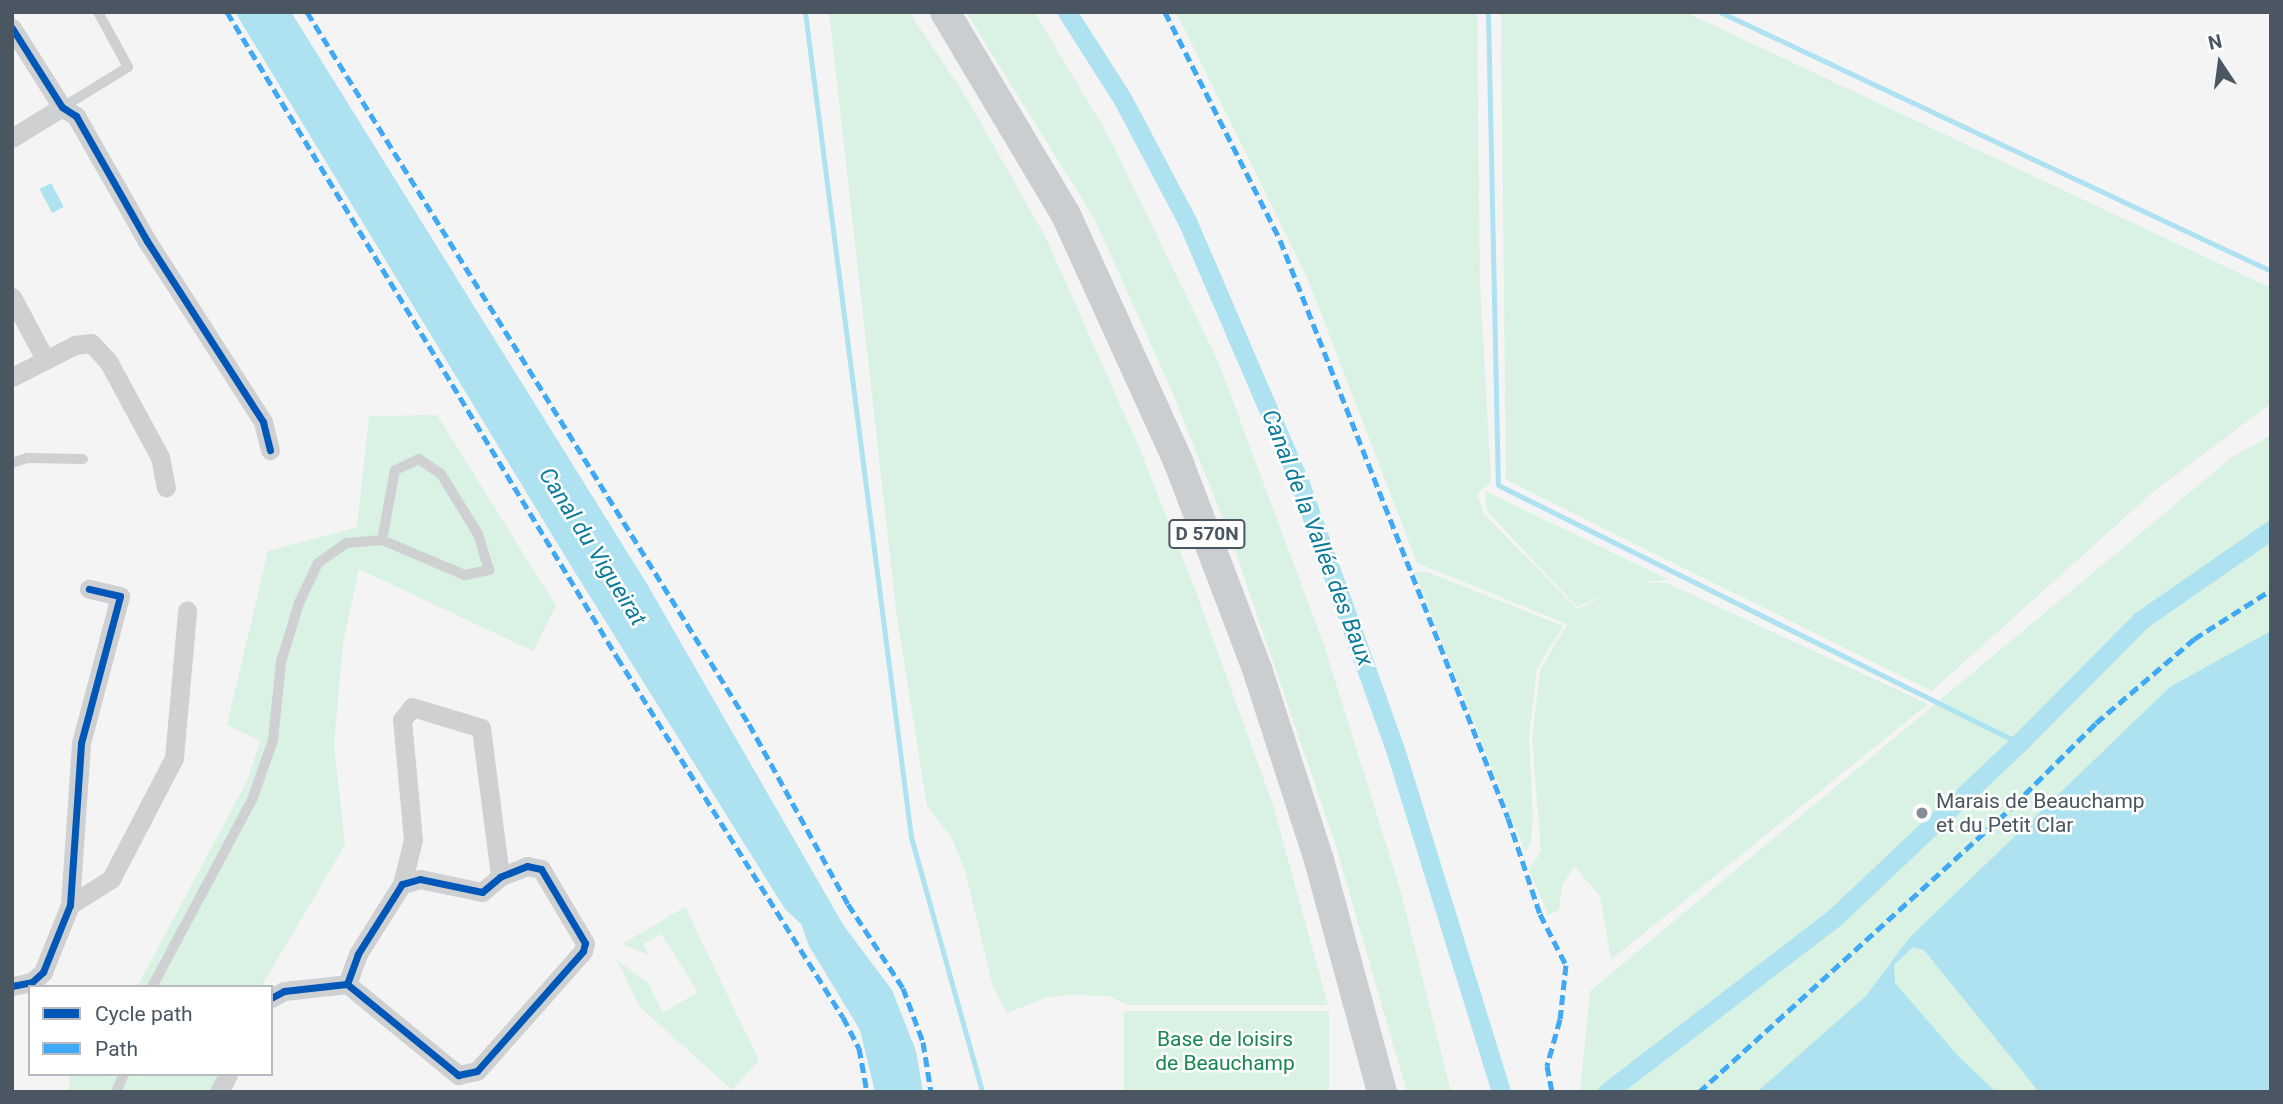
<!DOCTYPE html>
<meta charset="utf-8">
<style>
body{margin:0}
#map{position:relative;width:2283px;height:1104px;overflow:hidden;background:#f4f4f4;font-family:Roboto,sans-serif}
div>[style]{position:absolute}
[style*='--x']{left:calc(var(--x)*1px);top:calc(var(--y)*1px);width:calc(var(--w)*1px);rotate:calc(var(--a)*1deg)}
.green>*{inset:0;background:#d9f2e3;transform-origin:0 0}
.water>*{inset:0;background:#aee2f0;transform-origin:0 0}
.stream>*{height:5px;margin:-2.5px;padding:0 2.5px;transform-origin:2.5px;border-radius:2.5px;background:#aee2f0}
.canal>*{height:19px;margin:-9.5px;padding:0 9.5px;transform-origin:9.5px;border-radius:9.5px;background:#aee2f0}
.lane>*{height:10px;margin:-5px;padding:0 5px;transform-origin:5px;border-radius:5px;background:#ced0d2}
.street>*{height:19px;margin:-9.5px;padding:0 9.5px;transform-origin:9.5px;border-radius:9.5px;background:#ced0d2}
.primary>*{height:30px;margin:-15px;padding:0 15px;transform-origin:15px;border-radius:15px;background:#caced1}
.quiet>*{height:5px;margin-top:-2.5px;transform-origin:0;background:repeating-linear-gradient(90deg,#3fa9f5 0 10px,transparent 0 15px)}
.cycleway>*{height:7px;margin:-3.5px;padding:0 3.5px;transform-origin:3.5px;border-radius:3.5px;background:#0057b8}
.dots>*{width:19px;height:19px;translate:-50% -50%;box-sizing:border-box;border:4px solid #fff;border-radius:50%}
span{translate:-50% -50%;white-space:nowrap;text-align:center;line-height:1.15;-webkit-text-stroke:5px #fff;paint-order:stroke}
.shield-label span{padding:2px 5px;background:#fff;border:2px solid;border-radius:5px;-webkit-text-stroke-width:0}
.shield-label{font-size:19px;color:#4a5661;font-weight:700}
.poi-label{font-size:21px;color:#4a5661}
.left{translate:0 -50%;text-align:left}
.park-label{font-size:21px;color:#17864f}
.water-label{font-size:23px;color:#0c7c9b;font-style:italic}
.frame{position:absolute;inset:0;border:14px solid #4a5661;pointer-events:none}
.legend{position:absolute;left:28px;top:985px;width:245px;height:91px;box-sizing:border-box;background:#fff;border:2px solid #b7bbc0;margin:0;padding:9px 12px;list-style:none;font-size:21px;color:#4a5661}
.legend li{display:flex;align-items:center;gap:14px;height:35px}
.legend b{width:35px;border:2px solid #b7bbc0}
.north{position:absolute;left:2185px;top:28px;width:70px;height:70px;-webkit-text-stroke:5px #fff;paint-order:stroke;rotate:347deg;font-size:19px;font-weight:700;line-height:28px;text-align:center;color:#4a5661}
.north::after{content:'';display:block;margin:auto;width:24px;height:32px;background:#4a5661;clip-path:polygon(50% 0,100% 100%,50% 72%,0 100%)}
</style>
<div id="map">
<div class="green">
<div style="clip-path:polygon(829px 12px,909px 12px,968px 100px,1046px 238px,1139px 447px,1196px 592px,1273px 805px,1328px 1005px,1129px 1005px,1108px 996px,1072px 995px,1048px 997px,1007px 1013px,993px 987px,965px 871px,952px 838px,927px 806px,897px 618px)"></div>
<div style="clip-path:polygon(966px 12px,1034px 12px,1108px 135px,1218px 361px,1325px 648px,1400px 889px,1451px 1092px,1407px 1092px,1335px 843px,1230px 536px,1171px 389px,1095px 220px)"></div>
<div style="clip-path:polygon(1176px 12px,1477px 12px,1480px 284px,1491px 481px,1477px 494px,1484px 514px,1577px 609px,1627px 586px,1577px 607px,1487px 511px,1485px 491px,1669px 580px,1637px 582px,1667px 583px,1928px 704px,1611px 960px,1600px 896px,1574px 866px,1562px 886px,1559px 910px,1548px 915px,1529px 869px,1541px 852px,1532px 738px,1540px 671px,1567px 624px,1417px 563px,1307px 277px)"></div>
<div style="clip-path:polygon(1501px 12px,1685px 12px,2271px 288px,2271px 403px,2152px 493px,1932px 691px,1506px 480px)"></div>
<div style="clip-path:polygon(437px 415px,556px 606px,533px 651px,359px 569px,343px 643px,334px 745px,345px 845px,261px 987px,137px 987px,247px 781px,260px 741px,227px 725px,268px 551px,357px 527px,369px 416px)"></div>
<div style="clip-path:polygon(2271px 435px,2271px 1092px,1580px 1092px,1590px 991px,2231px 458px)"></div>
<div style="clip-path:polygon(1427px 572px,1563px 626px,1537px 668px,1529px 737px,1533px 818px,1531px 843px,1525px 852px,1415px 573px)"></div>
<div style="clip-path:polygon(685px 907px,759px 1060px,732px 1090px,640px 1007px,617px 960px,648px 983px,663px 1013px,698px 992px,661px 934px,643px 944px,649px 955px,622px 944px)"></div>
<div style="left:1124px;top:1011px;width:205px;height:81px"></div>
<div style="left:69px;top:1074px;width:147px;height:19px"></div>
</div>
<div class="water">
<div style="clip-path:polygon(235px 12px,291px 12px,647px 584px,844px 926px,892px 990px,916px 1051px,923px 1092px,875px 1092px,860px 1030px,809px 946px,801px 924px,785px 909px,571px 566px)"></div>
<div style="left:51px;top:183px;width:27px;height:13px;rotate:62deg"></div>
<div style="clip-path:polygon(2271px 631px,2271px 1092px,2039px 1092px,1924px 950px,1913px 947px,1894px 965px,1895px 983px,1960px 1058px,1996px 1092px,1757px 1092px,1866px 996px,1909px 938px,2170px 687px)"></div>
</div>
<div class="stream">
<div style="--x:805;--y:12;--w:832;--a:82.68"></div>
<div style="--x:911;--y:837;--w:265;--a:74.4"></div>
<div style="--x:1488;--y:12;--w:473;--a:88.8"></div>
<div style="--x:1498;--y:485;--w:581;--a:26.34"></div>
<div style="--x:1720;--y:12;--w:609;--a:25.18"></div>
</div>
<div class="canal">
<div style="--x:1067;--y:12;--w:104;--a:57.5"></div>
<div style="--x:1123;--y:100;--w:137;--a:62.1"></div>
<div style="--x:1187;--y:221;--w:286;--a:66.7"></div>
<div style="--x:1300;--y:484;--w:282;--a:70.3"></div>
<div style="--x:1395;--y:749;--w:359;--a:72.8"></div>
<div style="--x:1607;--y:1092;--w:286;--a:-37.5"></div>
<div style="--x:1834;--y:918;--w:255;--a:-43.4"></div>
<div style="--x:2019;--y:743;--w:173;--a:-45.2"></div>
<div style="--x:2141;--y:620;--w:158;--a:-34.7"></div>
</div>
<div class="lane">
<div style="--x:63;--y:107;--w:76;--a:-31.6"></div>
<div style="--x:128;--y:67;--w:63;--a:-118.6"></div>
<div style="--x:12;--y:463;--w:16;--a:-18"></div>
<div style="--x:27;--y:458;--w:56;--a:1"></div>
<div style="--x:152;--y:987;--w:212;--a:-61.9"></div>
<div style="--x:252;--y:800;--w:64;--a:-70.7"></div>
<div style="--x:273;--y:740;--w:78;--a:-84.1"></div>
<div style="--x:281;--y:662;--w:62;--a:-73"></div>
<div style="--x:299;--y:603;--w:44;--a:-64.6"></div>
<div style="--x:318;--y:563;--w:35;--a:-35"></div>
<div style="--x:347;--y:543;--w:35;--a:-5"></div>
<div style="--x:382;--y:540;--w:90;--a:22.9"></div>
<div style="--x:465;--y:575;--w:25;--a:-12"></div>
<div style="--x:489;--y:570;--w:38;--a:-107"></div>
<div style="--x:478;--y:534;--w:70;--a:-121.7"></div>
<div style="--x:441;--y:474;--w:27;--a:-146"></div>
<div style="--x:419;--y:459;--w:26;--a:155"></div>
<div style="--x:395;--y:470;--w:71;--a:100.5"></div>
<div style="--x:116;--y:1092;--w:20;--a:-66"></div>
</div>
<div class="street">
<div style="--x:12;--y:28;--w:93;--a:57.7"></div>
<div style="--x:62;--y:107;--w:17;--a:33"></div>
<div style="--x:76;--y:116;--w:144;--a:60.4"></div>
<div style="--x:147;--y:241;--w:215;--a:57.3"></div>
<div style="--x:263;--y:422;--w:29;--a:76"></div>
<div style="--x:12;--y:138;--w:59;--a:-31.8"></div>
<div style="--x:12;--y:297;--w:70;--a:62"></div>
<div style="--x:12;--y:377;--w:71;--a:-26.9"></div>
<div style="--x:75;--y:345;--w:16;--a:-7"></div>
<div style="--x:91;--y:343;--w:25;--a:47"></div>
<div style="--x:108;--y:361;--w:109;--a:61.6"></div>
<div style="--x:160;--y:457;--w:31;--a:79"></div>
<div style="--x:402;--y:884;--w:45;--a:-76"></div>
<div style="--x:413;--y:840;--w:121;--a:-95.2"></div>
<div style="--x:402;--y:720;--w:16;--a:-52"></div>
<div style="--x:412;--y:707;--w:72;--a:16.9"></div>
<div style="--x:481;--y:728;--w:150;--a:82.7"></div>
<div style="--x:70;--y:905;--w:49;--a:-32.4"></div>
<div style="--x:111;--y:879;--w:136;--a:-62.5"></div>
<div style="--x:174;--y:758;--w:148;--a:-84.9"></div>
<div style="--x:12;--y:986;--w:20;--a:-11"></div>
<div style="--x:32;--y:982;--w:15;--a:-42"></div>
<div style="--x:43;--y:972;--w:72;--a:-68.1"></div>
<div style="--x:70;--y:905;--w:162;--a:-86.1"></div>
<div style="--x:81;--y:743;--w:152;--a:-75.1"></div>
<div style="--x:120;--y:596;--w:32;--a:-167"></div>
<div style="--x:271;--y:998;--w:15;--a:-28"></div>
<div style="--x:284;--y:991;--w:63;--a:-6.3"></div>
<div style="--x:347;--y:984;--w:144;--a:39.3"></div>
<div style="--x:458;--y:1075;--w:19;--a:-12"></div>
<div style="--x:477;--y:1071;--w:160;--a:-48.5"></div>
<div style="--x:583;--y:951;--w:8;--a:-76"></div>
<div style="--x:585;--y:943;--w:86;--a:-120.7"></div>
<div style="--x:541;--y:869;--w:14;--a:-168"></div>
<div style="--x:527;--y:866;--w:29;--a:158"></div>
<div style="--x:500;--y:877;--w:23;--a:140"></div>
<div style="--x:482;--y:892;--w:63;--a:-168.2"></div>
<div style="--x:420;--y:879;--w:19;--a:164"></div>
<div style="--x:402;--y:884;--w:83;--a:122.2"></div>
<div style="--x:358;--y:954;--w:32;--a:110"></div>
<div style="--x:219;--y:1092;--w:20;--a:-63"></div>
</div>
<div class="primary">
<div style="--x:945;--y:12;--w:236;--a:59.2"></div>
<div style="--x:1066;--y:215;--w:270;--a:65.5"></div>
<div style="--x:1178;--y:461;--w:226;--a:69.2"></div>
<div style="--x:1258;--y:672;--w:198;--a:72"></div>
<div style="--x:1319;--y:860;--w:240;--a:74.8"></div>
</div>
<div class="quiet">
<div style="--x:227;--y:12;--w:754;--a:58.84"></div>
<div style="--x:617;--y:657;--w:425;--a:57.9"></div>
<div style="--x:843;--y:1017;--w:35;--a:63"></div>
<div style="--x:859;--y:1048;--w:45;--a:79.7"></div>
<div style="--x:307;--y:12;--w:838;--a:58.17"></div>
<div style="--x:749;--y:724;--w:205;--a:61.2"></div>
<div style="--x:848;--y:904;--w:100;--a:56.8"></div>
<div style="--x:903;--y:988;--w:58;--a:69.7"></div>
<div style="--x:923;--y:1042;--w:51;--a:80.9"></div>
<div style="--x:1165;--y:12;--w:255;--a:63.2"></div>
<div style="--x:1280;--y:240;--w:621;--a:68.47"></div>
<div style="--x:1508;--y:818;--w:101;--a:71.6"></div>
<div style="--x:1540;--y:914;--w:57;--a:63"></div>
<div style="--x:1566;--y:965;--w:54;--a:96.3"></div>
<div style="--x:1560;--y:1019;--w:49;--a:105.5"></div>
<div style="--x:1547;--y:1066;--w:26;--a:79"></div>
<div style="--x:1699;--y:1092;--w:426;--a:-42.3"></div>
<div style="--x:2014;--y:805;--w:116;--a:-45"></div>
<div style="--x:2096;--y:723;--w:129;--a:-40.6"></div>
<div style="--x:2194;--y:639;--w:91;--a:-32.5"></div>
</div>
<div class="cycleway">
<div style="--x:12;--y:28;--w:93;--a:57.7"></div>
<div style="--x:62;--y:107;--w:17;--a:33"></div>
<div style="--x:76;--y:116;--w:144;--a:60.4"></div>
<div style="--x:147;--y:241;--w:215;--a:57.3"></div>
<div style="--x:263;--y:422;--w:29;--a:76"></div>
<div style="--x:12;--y:986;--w:20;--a:-11"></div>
<div style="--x:32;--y:982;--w:15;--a:-42"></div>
<div style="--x:43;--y:972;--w:72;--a:-68.1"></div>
<div style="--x:70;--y:905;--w:162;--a:-86.1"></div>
<div style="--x:81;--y:743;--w:152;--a:-75.1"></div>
<div style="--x:120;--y:596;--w:32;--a:-167"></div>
<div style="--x:271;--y:998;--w:15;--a:-28"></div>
<div style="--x:284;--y:991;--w:63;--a:-6.3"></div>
<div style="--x:347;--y:984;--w:144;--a:39.3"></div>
<div style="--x:458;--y:1075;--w:19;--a:-12"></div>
<div style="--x:477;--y:1071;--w:160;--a:-48.5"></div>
<div style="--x:583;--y:951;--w:8;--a:-76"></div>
<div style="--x:585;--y:943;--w:86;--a:-120.7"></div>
<div style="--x:541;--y:869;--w:14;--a:-168"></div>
<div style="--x:527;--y:866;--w:29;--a:158"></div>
<div style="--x:500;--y:877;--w:23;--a:140"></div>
<div style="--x:482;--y:892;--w:63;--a:-168.2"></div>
<div style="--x:420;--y:879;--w:19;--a:164"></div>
<div style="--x:402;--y:884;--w:83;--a:122.2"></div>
<div style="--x:358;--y:954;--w:32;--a:110"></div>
</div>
<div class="dots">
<div style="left:1922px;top:813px;background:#868d94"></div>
</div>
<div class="shield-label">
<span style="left:1207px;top:534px">D 570N</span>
</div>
<div class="poi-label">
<span class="left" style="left:1936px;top:813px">Marais de Beauchamp<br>et du Petit Clar</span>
</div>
<div class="park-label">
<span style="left:1225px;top:1051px">Base de loisirs<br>de Beauchamp</span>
</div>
<div class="water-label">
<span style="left:1317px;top:538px;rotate:69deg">Canal de la Vallée des Baux</span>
<span style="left:592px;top:547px;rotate:58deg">Canal du Vigueirat</span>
</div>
<div class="frame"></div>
<ul class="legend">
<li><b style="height:9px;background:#0057b8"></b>Cycle path</li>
<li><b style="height:9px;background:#3fa9f5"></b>Path</li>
</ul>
<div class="north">N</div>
</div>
